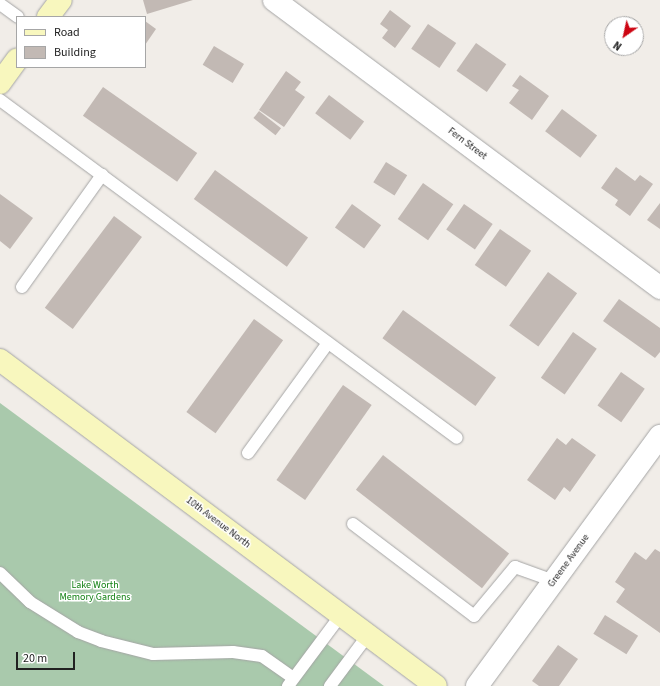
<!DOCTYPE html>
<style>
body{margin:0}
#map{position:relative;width:660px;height:686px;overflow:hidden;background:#f1ede8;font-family:"Source Sans 3",sans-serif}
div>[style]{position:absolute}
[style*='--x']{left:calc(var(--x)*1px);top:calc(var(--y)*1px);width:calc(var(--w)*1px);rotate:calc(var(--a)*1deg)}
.cemetery>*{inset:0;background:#a9c9ac}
.building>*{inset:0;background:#c2b9b4;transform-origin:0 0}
.roads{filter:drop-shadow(0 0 1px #a5a5a5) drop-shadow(0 0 1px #a5a5a5)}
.lane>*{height:12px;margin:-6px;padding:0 6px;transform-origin:6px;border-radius:6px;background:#fff}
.street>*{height:22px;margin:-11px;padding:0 11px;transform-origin:11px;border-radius:11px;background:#fff}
.secondary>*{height:22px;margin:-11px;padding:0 11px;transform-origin:11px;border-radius:11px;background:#f8f7be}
span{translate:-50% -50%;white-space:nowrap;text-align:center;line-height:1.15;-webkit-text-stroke:3px #fff;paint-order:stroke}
.street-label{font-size:10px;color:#212121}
.park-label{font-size:10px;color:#0e7f10}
.legend{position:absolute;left:16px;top:16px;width:130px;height:52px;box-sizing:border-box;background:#fff;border:1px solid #a6a6a6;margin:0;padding:5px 7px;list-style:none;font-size:12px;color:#212121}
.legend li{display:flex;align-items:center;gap:8px;height:20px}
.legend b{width:20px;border:1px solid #a6a6a6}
.north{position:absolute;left:604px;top:16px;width:40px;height:40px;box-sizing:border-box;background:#fff;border:1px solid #a6a6a6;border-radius:50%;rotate:214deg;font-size:11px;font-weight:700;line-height:16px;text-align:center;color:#212121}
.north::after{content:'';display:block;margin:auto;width:14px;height:18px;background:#cd0512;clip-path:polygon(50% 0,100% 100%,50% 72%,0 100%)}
.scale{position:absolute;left:16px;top:652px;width:59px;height:18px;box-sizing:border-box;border:2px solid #212121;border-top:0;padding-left:5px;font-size:12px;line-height:14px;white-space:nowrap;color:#212121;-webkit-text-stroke:3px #fff;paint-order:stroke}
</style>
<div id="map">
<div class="cemetery">
<div style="clip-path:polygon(0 403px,384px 686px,0 686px)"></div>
</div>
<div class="building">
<div style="clip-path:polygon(143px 0,193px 0,147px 14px)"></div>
<div style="clip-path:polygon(390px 10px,411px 26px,395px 48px,382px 38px,388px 30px,380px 24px)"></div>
<div style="clip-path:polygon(145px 21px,156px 29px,145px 45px)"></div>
<div style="left:428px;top:24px;width:34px;height:30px;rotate:34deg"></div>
<div style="left:476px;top:43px;width:37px;height:34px;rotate:35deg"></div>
<div style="left:214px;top:46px;width:35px;height:22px;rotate:31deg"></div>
<div style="clip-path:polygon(286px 71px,301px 82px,295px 90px,305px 97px,284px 127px,259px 110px)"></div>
<div style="clip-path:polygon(520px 75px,549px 96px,532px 120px,509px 103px,519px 90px,512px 86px)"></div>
<div style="left:103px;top:87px;width:115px;height:35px;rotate:35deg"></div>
<div style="left:329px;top:95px;width:44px;height:23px;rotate:37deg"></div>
<div style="left:562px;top:109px;width:44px;height:28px;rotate:37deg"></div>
<div style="left:259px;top:111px;width:28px;height:9px;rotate:38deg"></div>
<div style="left:386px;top:162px;width:25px;height:24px;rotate:32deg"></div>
<div style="clip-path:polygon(616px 167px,635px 181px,640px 175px,653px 184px,630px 216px,615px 205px,618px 200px,601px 188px)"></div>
<div style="left:215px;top:170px;width:115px;height:36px;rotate:36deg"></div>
<div style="left:423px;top:183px;width:37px;height:44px;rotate:35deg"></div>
<div style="clip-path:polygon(0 194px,33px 218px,10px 249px,0 241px)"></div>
<div style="clip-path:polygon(660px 203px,660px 229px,647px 220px)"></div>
<div style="left:352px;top:204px;width:36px;height:29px;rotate:36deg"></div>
<div style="left:464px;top:204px;width:35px;height:31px;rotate:35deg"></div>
<div style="left:114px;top:216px;width:35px;height:115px;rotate:37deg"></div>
<div style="left:500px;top:229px;width:38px;height:44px;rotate:35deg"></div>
<div style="left:548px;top:272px;width:36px;height:66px;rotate:36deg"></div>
<div style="clip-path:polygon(619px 299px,660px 328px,660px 352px,655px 358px,603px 321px)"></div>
<div style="left:403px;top:310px;width:115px;height:35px;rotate:36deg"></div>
<div style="left:254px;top:319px;width:36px;height:115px;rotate:36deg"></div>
<div style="left:573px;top:332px;width:29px;height:56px;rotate:35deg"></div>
<div style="left:621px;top:372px;width:29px;height:41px;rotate:35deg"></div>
<div style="left:343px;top:385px;width:35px;height:116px;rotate:35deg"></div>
<div style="clip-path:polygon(557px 438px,566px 445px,572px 438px,596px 455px,570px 492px,564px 487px,555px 500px,527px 480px)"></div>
<div style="left:383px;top:455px;width:160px;height:44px;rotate:38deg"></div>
<div style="clip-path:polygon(655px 549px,660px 552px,660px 633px,616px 602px,625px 589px,615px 582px,635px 552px,646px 560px)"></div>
<div style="left:605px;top:615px;width:39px;height:22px;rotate:32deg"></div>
<div style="clip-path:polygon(558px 645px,578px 659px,559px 686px,539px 686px,532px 681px)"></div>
</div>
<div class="roads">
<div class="lane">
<div style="--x:0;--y:4;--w:22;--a:36"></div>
<div style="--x:0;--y:100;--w:568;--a:36.49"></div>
<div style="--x:22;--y:287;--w:138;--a:-54.5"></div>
<div style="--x:248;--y:453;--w:136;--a:-54"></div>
<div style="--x:353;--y:524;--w:152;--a:37.2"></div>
<div style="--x:474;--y:616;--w:64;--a:-50.1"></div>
<div style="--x:515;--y:567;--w:41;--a:19.7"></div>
<div style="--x:0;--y:573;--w:42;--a:44"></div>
<div style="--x:30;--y:602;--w:57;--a:32"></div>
<div style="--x:78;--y:632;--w:25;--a:21"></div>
<div style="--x:101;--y:641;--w:54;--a:14"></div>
<div style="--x:153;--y:654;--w:80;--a:-1.4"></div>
<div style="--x:233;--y:652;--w:29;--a:8"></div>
<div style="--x:262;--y:656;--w:38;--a:35"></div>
<div style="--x:288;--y:686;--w:89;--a:-53.3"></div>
<div style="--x:330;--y:686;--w:64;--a:-53.3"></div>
</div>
<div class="street">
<div style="--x:274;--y:0;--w:482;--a:36.7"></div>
<div style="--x:477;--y:686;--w:310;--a:-53.8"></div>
</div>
<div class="secondary">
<div style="--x:48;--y:17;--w:21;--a:-53"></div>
<div style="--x:0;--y:83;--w:29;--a:-54"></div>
<div style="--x:0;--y:360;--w:544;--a:36.79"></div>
</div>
</div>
<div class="street-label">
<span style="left:467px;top:144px;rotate:37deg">Fern Street</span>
<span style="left:218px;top:523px;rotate:37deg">10th Avenue North</span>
<span style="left:569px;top:561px;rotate:-54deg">Greene Avenue</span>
</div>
<div class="park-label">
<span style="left:95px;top:591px">Lake Worth<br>Memory Gardens</span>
</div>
<ul class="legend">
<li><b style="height:5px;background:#f8f7be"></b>Road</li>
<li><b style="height:11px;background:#c2b9b4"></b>Building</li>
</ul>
<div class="north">N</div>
<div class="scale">20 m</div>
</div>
